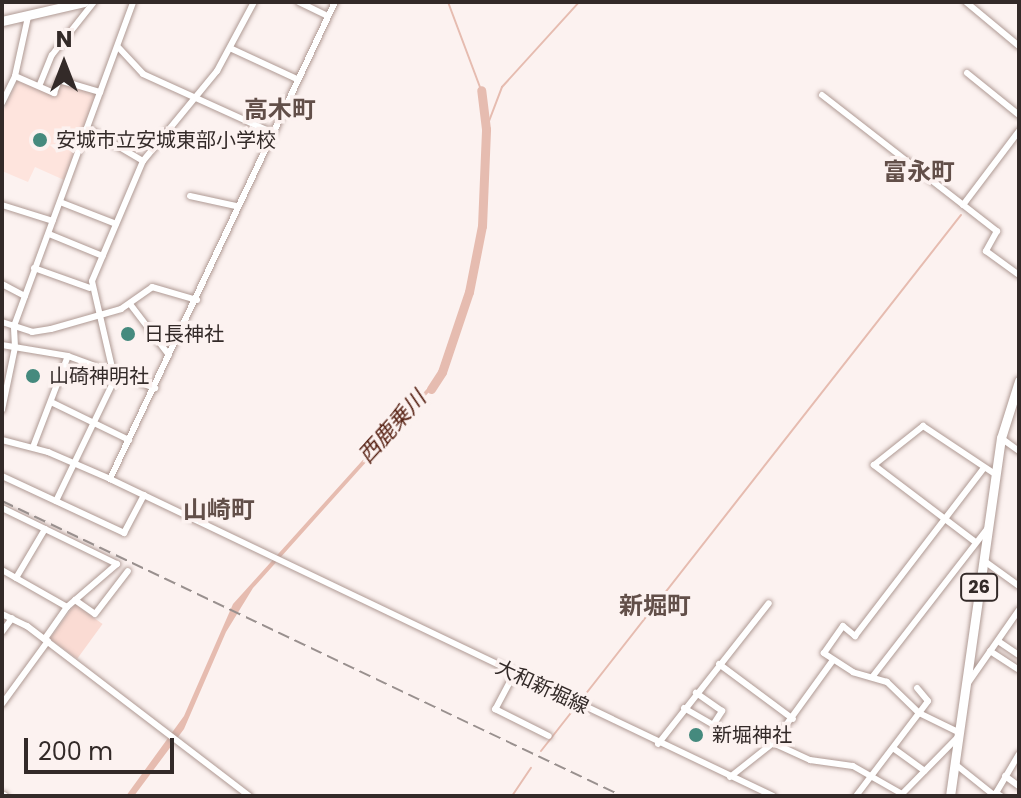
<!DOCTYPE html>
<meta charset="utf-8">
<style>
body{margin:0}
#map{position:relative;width:1021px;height:798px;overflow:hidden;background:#fcf2f0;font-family:Poppins,"Noto Sans JP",sans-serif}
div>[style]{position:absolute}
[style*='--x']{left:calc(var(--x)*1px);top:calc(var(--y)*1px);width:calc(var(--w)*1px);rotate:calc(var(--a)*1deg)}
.built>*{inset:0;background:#fee4dd}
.green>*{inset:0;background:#fadbd3;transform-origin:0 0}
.water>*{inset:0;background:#e6bcb0}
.stream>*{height:2px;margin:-1px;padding:0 1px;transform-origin:1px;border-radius:1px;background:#e6bcb0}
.river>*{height:9px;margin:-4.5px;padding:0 4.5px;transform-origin:4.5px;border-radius:4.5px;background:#e6bcb0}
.roads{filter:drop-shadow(0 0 2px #af9a94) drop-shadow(0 0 2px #af9a94)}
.street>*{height:6px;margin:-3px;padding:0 3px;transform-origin:3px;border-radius:3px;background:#fff}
.primary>*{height:9px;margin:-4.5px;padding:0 4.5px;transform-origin:4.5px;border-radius:4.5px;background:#fff}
.rail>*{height:2px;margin-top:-1px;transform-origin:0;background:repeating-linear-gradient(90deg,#99908e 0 12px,transparent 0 18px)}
.dots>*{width:22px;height:22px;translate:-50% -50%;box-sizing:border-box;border:4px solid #fcf2f0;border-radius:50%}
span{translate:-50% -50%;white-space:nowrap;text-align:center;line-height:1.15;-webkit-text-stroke:7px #fcf2f0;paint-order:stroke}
.shield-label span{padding:2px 6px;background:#fcf2f0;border:2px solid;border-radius:6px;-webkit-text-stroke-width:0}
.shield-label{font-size:18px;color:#332a28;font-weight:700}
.poi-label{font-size:20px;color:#332a28}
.left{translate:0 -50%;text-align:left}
.street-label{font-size:20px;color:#332a28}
.water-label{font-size:22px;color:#582315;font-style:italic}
.quarter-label{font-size:24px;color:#624f49;font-weight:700}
.frame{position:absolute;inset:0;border:4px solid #332a28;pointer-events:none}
.north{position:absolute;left:24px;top:24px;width:80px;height:80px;-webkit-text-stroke:6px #fcf2f0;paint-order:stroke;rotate:0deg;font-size:22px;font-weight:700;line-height:32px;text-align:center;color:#332a28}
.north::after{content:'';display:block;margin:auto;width:28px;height:36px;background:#332a28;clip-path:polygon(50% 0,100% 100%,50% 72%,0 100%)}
.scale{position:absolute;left:24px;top:738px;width:150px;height:36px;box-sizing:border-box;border:4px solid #332a28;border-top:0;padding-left:10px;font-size:24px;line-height:28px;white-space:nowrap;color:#332a28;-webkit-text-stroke:6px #fcf2f0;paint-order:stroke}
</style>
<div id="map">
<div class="built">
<div style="clip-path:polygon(17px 81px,54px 95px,58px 82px,96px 95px,64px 180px,35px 167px,28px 182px,2px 171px,2px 114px)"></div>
</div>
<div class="green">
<div style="left:75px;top:604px;width:34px;height:43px;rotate:36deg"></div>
</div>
<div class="water">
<div style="clip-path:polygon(434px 381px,438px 382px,253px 588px,226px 632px,184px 729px,134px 796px,126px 796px,184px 716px,233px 604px)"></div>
</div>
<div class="stream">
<div style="--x:448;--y:2;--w:94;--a:69.4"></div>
<div style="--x:486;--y:129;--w:45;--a:-69.1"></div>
<div style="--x:502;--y:87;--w:115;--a:-47.8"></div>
<div style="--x:541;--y:751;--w:681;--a:-51.92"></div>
<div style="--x:512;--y:796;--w:34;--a:-56"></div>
</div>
<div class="river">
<div style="--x:431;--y:389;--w:20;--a:-57"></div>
<div style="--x:442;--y:372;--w:84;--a:-71.4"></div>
<div style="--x:469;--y:292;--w:67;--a:-78.9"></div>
<div style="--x:482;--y:226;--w:97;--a:-87.6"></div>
<div style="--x:486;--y:129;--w:39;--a:-97"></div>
</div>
<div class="roads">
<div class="street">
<div style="--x:299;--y:2;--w:32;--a:26"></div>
<div style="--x:966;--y:2;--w:69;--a:39.7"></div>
<div style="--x:119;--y:48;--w:35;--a:47"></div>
<div style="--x:143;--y:74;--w:141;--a:24.4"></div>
<div style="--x:232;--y:49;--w:72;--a:24.8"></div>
<div style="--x:967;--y:73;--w:67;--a:38.9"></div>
<div style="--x:15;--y:76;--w:43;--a:23.6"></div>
<div style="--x:54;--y:93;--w:14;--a:-69"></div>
<div style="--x:59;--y:80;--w:43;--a:16.3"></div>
<div style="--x:40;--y:84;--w:31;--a:-68"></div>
<div style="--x:52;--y:55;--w:68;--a:-51.6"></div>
<div style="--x:822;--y:95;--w:222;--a:37.9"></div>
<div style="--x:997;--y:231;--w:23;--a:119"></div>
<div style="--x:986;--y:251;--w:41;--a:36"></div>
<div style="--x:2;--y:103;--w:30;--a:-64"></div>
<div style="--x:15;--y:76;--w:60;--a:-77.6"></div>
<div style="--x:87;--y:128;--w:65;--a:30.5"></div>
<div style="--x:190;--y:196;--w:47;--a:12.3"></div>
<div style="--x:60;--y:202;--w:60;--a:21.4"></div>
<div style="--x:2;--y:205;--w:53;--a:17.4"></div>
<div style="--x:963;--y:205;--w:93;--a:-52.9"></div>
<div style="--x:49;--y:234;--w:58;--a:22.2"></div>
<div style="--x:34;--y:268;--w:59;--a:19.7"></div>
<div style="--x:2;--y:284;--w:26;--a:28"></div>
<div style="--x:130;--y:304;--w:64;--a:52.6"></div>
<div style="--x:2;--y:322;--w:32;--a:18"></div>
<div style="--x:32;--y:332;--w:19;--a:-9"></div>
<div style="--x:51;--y:329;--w:73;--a:-15.9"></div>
<div style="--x:121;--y:309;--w:38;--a:-35"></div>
<div style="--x:152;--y:287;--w:47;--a:16.1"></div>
<div style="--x:2;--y:345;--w:67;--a:9.5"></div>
<div style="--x:68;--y:356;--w:93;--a:20.2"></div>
<div style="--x:113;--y:372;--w:93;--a:-103"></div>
<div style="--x:92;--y:281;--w:130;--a:-67"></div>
<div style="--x:143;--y:161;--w:117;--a:-50.6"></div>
<div style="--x:217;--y:71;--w:78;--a:-61.8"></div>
<div style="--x:51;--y:402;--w:87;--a:26"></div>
<div style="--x:2;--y:410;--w:64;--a:-78.3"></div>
<div style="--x:15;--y:347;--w:21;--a:-93"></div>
<div style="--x:14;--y:326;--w:345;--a:-69.8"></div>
<div style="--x:1001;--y:438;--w:22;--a:36"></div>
<div style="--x:2;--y:440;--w:48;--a:14.6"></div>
<div style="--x:48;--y:452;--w:68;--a:23.5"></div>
<div style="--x:110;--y:479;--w:735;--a:25.55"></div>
<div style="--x:33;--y:447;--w:97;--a:-69"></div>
<div style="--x:2;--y:476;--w:135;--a:25"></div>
<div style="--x:124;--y:533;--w:43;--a:-62.2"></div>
<div style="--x:110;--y:479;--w:527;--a:-64.75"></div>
<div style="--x:56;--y:501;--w:141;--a:-64.3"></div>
<div style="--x:2;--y:508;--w:128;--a:26"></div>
<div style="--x:117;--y:564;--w:66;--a:139.3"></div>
<div style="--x:67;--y:607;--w:39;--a:125"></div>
<div style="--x:974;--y:541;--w:126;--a:-142.8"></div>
<div style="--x:874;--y:465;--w:63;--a:-38.5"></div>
<div style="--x:923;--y:426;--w:87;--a:33.7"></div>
<div style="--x:983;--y:560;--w:44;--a:35.8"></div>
<div style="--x:2;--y:570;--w:75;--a:29.6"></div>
<div style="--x:16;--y:578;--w:57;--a:-59.4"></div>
<div style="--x:75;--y:600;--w:24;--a:35"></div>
<div style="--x:95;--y:614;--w:54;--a:-52.5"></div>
<div style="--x:2;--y:614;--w:28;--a:26"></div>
<div style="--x:27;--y:626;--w:280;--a:37.4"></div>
<div style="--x:2;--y:632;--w:17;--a:-54"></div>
<div style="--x:998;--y:641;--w:25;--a:34"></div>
<div style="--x:990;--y:651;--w:33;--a:33"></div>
<div style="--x:719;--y:664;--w:92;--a:36.6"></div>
<div style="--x:514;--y:674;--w:40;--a:118"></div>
<div style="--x:495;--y:709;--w:60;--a:26.6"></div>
<div style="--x:873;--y:676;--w:187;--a:-52.2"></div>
<div style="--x:968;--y:683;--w:89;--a:-55.1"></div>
<div style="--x:2;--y:704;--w:78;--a:-53.9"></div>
<div style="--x:684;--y:708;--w:34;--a:30"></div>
<div style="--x:713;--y:725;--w:17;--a:-57"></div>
<div style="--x:722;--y:711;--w:32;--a:-145"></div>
<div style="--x:958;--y:732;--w:43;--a:-154"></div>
<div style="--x:919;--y:713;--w:45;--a:-135.9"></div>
<div style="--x:887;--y:682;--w:35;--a:-164"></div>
<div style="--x:853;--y:672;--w:35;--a:-147"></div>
<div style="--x:824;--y:653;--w:33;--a:-55"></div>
<div style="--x:843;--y:626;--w:16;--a:40"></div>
<div style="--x:855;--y:636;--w:210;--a:-52.5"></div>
<div style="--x:773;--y:743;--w:41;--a:24.7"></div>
<div style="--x:810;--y:760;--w:43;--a:7.9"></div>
<div style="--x:853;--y:766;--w:56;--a:29.7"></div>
<div style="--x:658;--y:744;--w:179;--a:-51.8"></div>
<div style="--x:893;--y:748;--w:39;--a:36"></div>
<div style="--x:955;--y:764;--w:51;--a:38.7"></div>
<div style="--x:1005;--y:776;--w:17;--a:36"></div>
<div style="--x:730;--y:777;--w:55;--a:-38.3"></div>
<div style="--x:773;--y:743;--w:102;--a:-54.1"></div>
<div style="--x:902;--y:794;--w:80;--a:-45.5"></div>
<div style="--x:856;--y:796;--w:119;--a:-52.8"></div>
<div style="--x:928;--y:701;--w:17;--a:-130"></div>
<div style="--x:1001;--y:796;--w:6;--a:-149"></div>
<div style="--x:996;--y:793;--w:45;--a:-59.5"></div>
</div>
<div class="primary">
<div style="--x:2;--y:21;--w:84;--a:-13"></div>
<div style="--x:2;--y:796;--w:1;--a:0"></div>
<div style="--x:950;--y:796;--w:362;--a:-81.9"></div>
<div style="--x:1001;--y:438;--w:60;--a:-72.5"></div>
</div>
</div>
<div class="rail">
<div style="--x:2;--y:501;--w:687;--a:25.45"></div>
</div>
<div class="dots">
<div style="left:40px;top:140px;background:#458a7e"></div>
<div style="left:128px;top:334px;background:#458a7e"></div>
<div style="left:33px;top:376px;background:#458a7e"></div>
<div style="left:696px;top:735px;background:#458a7e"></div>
</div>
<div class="shield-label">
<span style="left:979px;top:587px">26</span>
</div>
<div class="poi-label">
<span class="left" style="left:56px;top:140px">安城市立安城東部小学校</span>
<span class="left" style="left:144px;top:334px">日長神社</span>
<span class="left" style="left:49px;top:376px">山碕神明社</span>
<span class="left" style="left:712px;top:735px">新堀神社</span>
</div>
<div class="street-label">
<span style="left:542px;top:687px;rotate:25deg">大和新堀線</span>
</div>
<div class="water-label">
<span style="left:392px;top:427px;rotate:-48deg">西鹿乗川</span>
</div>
<div class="quarter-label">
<span style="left:280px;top:110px">高木町</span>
<span style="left:919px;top:172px">富永町</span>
<span style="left:219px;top:510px">山崎町</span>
<span style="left:655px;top:606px">新堀町</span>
</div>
<div class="frame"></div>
<div class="north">N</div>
<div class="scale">200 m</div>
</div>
